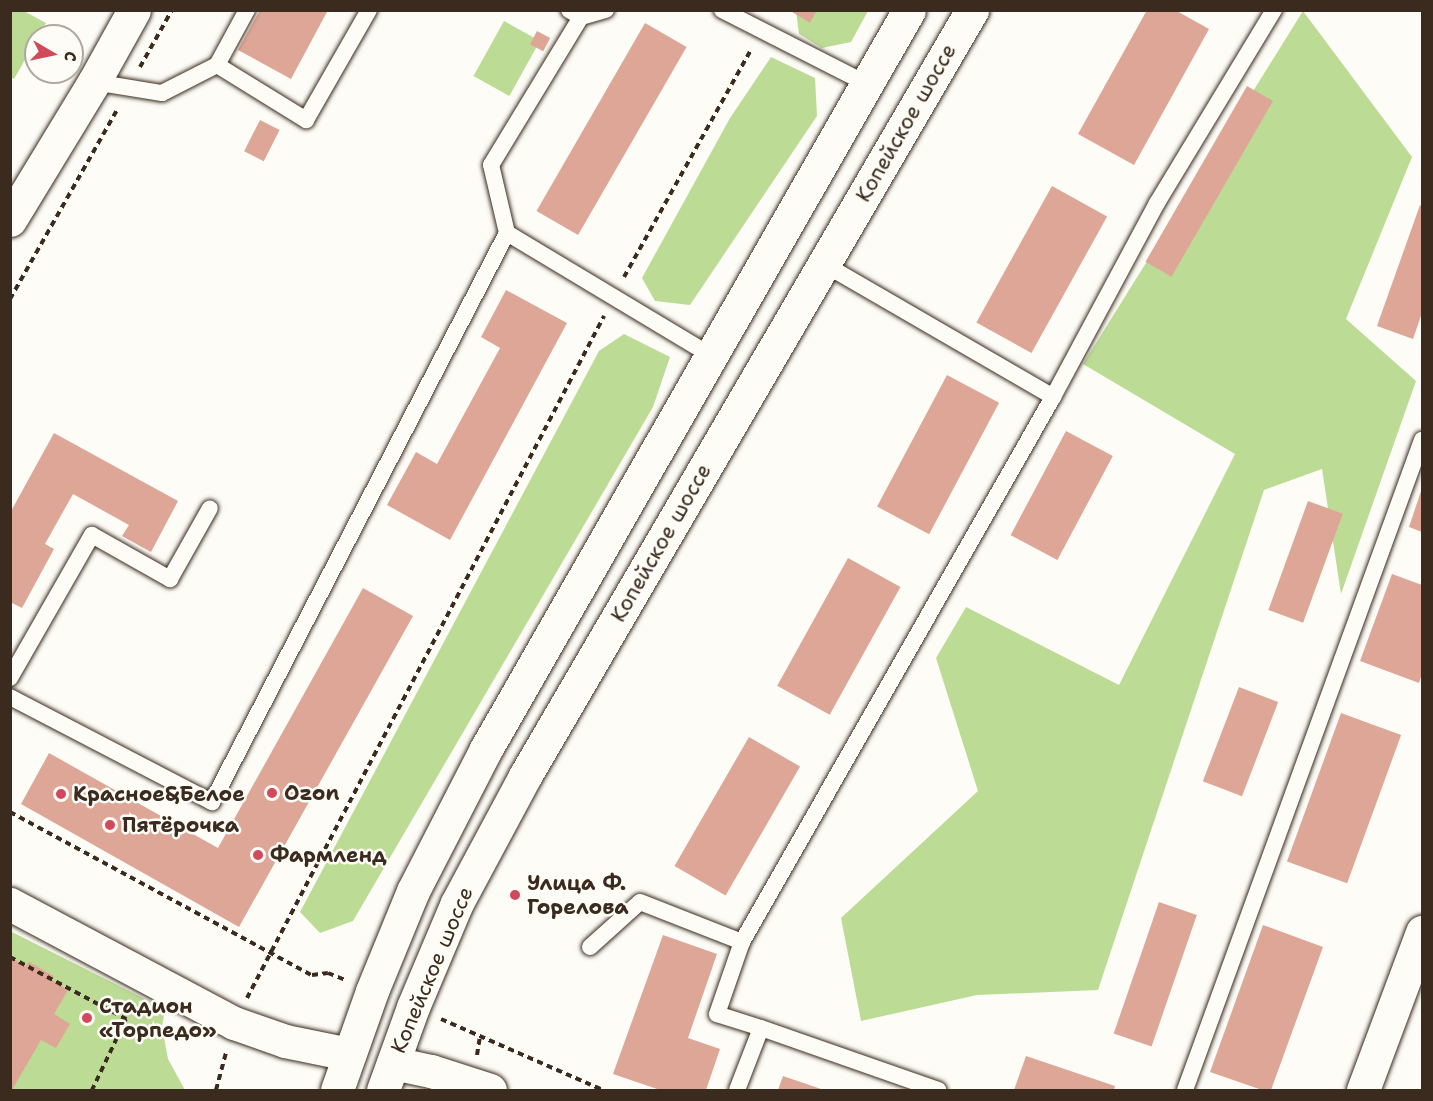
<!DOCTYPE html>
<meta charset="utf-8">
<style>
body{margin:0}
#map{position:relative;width:1433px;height:1101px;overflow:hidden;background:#fdfcf7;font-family:"Shantell Sans",sans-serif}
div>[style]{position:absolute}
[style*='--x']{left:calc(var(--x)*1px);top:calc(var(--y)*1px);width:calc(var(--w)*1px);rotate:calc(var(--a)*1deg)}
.green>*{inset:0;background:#bcdc95;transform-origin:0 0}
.building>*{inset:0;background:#dda696;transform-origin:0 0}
.path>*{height:4px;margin-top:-2px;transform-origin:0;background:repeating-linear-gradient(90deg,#3b2a1e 0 6px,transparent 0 10.5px)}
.roads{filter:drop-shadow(0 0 2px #3b2a1e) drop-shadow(0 0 2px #3b2a1e)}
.lane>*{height:16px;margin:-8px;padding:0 8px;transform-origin:8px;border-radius:8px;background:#fdfcf7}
.street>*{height:33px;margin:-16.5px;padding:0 16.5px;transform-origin:16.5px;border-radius:16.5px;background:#fdfcf7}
.primary>*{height:33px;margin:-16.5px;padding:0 16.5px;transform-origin:16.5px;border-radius:16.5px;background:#fdfcf7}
.dots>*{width:16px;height:16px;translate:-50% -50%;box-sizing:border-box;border:3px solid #fdfcf7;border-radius:50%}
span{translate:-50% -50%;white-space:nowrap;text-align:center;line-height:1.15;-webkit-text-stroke:5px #fdfcf7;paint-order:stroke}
.street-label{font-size:21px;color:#3b2a1e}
.poi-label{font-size:21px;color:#3b2a1e;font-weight:700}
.left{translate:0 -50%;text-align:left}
.frame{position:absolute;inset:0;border:12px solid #3b2a1e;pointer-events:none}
.north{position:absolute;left:24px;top:24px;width:60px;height:60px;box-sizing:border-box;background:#fdfcf7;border:2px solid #afa8a0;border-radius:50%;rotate:99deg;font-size:16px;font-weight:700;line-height:24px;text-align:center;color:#3b2a1e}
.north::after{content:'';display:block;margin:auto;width:21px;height:27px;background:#d1495b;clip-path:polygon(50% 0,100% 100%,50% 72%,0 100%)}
</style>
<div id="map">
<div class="green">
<div style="clip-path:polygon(11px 10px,24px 11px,46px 23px,14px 79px,10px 77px)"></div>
<div style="clip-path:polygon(796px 11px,868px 11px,851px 42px,822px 48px,799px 34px)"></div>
<div style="clip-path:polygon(1303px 11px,1412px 157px,1346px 319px,1416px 381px,1341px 594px,1322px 469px,1264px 490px,1098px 990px,977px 995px,861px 1021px,841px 918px,978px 791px,936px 658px,966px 607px,1119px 685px,1235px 454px,1083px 364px)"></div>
<div style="left:504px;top:21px;width:41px;height:63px;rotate:29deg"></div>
<div style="clip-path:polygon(771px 57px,815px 78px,817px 116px,690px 305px,655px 301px,642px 278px,730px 118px)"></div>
<div style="clip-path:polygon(624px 334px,670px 357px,653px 407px,353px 921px,320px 933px,300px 912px,599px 351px)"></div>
<div style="clip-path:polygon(10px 931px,165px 1009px,162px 1027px,168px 1059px,185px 1090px,11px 1090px)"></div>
</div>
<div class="building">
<div style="clip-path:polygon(260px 10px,328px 10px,291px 79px,238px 50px)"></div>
<div style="clip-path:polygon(789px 10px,817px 10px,810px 23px)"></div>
<div style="clip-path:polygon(1147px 10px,1175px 10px,1209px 29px,1134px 165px,1078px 134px)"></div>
<div style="left:645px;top:23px;width:48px;height:217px;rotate:30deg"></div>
<div style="left:537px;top:31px;width:15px;height:15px;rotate:28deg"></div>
<div style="left:1247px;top:86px;width:30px;height:203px;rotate:30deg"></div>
<div style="left:260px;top:120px;width:22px;height:35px;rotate:27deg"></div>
<div style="left:1052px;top:186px;width:63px;height:156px;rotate:29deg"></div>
<div style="clip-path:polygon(1420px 205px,1422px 206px,1422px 313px,1413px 339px,1377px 326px)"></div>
<div style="clip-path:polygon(506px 290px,567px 323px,450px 540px,387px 505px,416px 452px,437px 464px,500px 348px,481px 337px)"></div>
<div style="left:947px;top:375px;width:59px;height:149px;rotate:28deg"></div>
<div style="left:1066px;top:431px;width:53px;height:118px;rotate:28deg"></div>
<div style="clip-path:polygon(54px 433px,178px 501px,151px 552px,122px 536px,129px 525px,73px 494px,45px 544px,54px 549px,22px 608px,10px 602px,10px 513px)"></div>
<div style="clip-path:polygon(1422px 488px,1422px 532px,1409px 527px)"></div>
<div style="left:1308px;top:501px;width:37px;height:116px;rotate:20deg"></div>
<div style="left:848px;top:558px;width:60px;height:146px;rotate:29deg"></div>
<div style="clip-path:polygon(1392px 574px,1422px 585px,1422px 674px,1419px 683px,1360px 661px)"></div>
<div style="clip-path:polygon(363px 588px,413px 616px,239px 927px,21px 804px,49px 753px,218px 848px)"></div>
<div style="left:1239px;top:687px;width:42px;height:101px;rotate:21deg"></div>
<div style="left:1341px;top:713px;width:64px;height:158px;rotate:20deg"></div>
<div style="left:749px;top:737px;width:59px;height:149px;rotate:30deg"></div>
<div style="left:1159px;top:902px;width:40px;height:139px;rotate:19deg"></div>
<div style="clip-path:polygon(1263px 925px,1323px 947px,1271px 1090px,1262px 1090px,1210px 1072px)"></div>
<div style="clip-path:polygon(663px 935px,717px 954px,688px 1038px,720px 1049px,706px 1090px,660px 1090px,613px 1074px)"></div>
<div style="clip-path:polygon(10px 957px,26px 966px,29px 962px,54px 976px,52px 980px,68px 990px,54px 1014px,70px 1024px,56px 1048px,41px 1040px,12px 1090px)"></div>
<div style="clip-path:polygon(1026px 1056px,1115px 1086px,1114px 1090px,1014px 1090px)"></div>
<div style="clip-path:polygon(783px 1076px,824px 1090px,778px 1090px)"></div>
</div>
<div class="path">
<div style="--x:140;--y:67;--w:65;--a:-60.7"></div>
<div style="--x:624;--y:277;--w:262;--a:-60.8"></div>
<div style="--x:10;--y:299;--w:219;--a:-60.5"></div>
<div style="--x:10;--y:812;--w:343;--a:28.4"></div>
<div style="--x:312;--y:975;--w:16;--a:-7"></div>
<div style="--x:328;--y:973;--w:18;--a:22"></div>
<div style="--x:10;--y:957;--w:132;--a:28.1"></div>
<div style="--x:126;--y:1019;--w:79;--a:115.6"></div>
<div style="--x:247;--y:998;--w:770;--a:-62.37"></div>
<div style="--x:441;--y:1019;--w:177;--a:23.7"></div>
<div style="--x:477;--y:1055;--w:19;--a:-81"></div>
<div style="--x:216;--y:1090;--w:39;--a:-75"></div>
</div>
<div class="roads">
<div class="lane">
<div style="--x:569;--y:10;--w:14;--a:30"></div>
<div style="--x:581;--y:17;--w:26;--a:-16"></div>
<div style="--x:722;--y:10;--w:163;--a:27"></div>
<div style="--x:217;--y:65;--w:63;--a:-61.4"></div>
<div style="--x:94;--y:82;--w:69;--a:9.2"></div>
<div style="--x:162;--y:93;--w:62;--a:-27"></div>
<div style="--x:217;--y:65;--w:105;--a:31.7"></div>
<div style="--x:306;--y:120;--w:127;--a:-60.2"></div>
<div style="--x:507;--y:233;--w:237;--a:31"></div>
<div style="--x:824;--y:264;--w:265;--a:30.1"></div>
<div style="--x:10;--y:678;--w:165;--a:-60.2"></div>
<div style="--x:92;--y:535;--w:90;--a:29.4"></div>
<div style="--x:170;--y:579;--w:81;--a:-60.6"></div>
<div style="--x:10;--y:697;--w:228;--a:27.5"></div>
<div style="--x:212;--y:802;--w:641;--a:-62.6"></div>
<div style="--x:507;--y:233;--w:70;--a:-103.2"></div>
<div style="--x:491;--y:165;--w:173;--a:-58.7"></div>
<div style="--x:590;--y:947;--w:67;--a:-42"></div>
<div style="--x:640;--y:902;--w:110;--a:21.4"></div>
<div style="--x:761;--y:1028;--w:188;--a:19.3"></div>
<div style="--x:737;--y:1090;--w:66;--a:-68.8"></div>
<div style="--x:761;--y:1028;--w:46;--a:-162.3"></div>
<div style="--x:717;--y:1014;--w:76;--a:-70.9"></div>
<div style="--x:742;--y:942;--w:627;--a:-60.29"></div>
<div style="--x:1053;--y:397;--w:220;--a:-61.8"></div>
<div style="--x:1157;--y:203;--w:226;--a:-58.8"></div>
<div style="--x:1185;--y:1090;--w:692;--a:-69.97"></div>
</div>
<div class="street">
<div style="--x:10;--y:220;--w:162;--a:-58.7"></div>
<div style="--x:94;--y:82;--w:82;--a:-60.9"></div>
<div style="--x:10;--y:904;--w:254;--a:28"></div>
<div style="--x:234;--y:1023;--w:54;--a:19.4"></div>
<div style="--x:285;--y:1041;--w:65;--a:11.5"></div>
<div style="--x:393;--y:1063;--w:39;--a:12"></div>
<div style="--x:431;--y:1071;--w:62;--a:17.9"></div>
<div style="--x:1363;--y:1090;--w:169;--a:-69.5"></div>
</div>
<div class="primary">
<div style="--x:337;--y:1090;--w:105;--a:-70.5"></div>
<div style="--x:372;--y:991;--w:108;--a:-67.7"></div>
<div style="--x:413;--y:891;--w:160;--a:-62.8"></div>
<div style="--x:486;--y:749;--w:851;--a:-60.21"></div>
<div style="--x:383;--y:1090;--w:88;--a:-70.1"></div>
<div style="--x:413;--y:1007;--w:113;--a:-67.1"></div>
<div style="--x:457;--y:903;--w:144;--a:-61.8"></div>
<div style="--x:525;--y:776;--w:887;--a:-59.73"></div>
</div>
</div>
<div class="dots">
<div style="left:272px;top:793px;background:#d1495b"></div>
<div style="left:61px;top:794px;background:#d1495b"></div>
<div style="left:110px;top:825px;background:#d1495b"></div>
<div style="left:258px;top:855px;background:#d1495b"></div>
<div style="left:515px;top:895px;background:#d1495b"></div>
<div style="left:87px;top:1018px;background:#d1495b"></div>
</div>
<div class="street-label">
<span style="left:906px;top:123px;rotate:-60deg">Копейское шоссе</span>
<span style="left:661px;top:543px;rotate:-60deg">Копейское шоссе</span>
<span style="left:432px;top:970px;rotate:-67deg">Копейское шоссе</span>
</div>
<div class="poi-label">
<span class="left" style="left:284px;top:793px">Ozon</span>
<span class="left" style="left:73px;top:794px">Красное&amp;Белое</span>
<span class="left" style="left:122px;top:825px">Пятёрочка</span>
<span class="left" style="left:270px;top:855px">Фармленд</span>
<span class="left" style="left:527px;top:895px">Улица Ф.<br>Горелова</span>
<span class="left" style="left:99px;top:1018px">Стадион<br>«Торпедо»</span>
</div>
<div class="frame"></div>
<div class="north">С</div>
</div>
